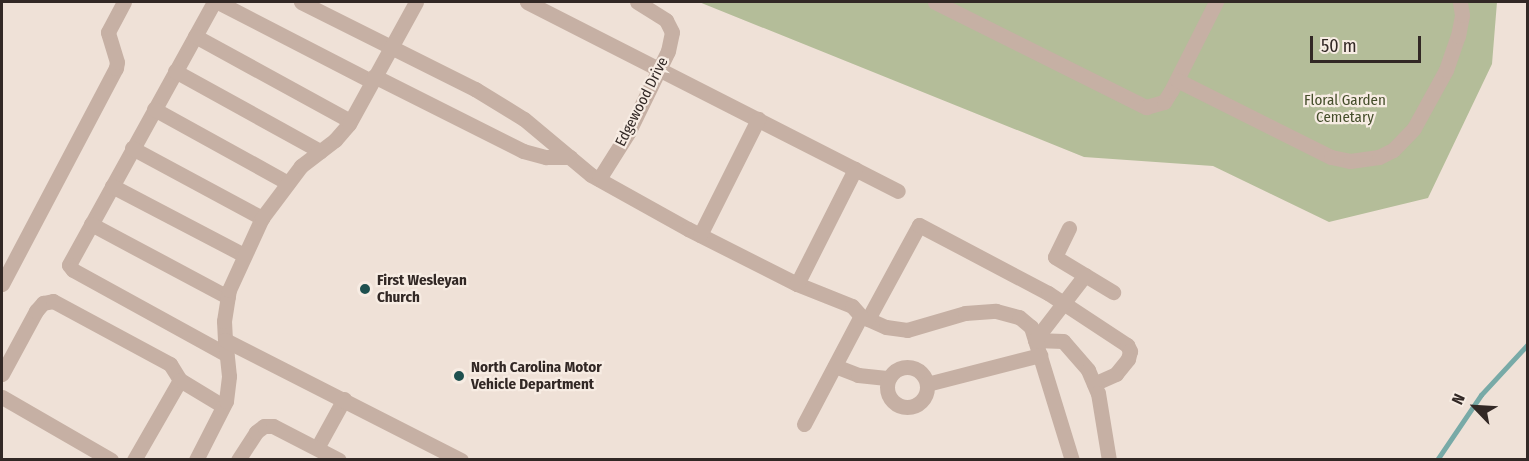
<!DOCTYPE html>
<style>
body{margin:0}
#map{position:relative;width:1529px;height:461px;overflow:hidden;background:#efe1d7;font-family:"Fira Sans Condensed",sans-serif}
div>[style]{position:absolute}
[style*='--x']{left:calc(var(--x)*1px);top:calc(var(--y)*1px);width:calc(var(--w)*1px);rotate:calc(var(--a)*1deg)}
.green>*{inset:0;background:#b4bd99}
.stream>*{height:4.5px;margin:-2.25px;padding:0 2.25px;transform-origin:2.25px;border-radius:2.25px;background:#78aaa7}
.minor>*{height:15px;margin:-7.5px;padding:0 7.5px;transform-origin:7.5px;border-radius:7.5px;background:#c6b0a4}
.minor>.ring{margin:-7.5px;padding:0;box-sizing:content-box;background:none;border:15px solid #c6b0a4;border-radius:50%}
.dots>*{width:16px;height:16px;translate:-50% -50%;box-sizing:border-box;border:3px solid #f7ece3;border-radius:50%}
span{translate:-50% -50%;white-space:nowrap;text-align:center;line-height:1.15;-webkit-text-stroke:4.5px #f7ece3;paint-order:stroke}
.park-label{font-size:15px;color:#454e2b}
.street-label{font-size:15px;color:#322825}
.poi-label{font-size:15px;color:#322825;font-weight:700}
.left{translate:0 -50%;text-align:left}
.frame{position:absolute;inset:0;border:3px solid #322825;pointer-events:none}
.north{position:absolute;left:1445px;top:377px;width:60px;height:60px;-webkit-text-stroke:4px #f7ece3;paint-order:stroke;rotate:295deg;font-size:16px;font-weight:700;line-height:24px;text-align:center;color:#322825}
.north::after{content:'';display:block;margin:auto;width:21px;height:27px;background:#322825;clip-path:polygon(50% 0,100% 100%,50% 72%,0 100%)}
.scale{position:absolute;left:1310px;top:36px;width:111px;height:27px;box-sizing:border-box;border:3px solid #322825;border-top:0;padding-left:8px;font-size:18px;line-height:21px;white-space:nowrap;color:#322825;-webkit-text-stroke:4px #f7ece3;paint-order:stroke}
</style>
<div id="map">
<div class="green">
<div style="clip-path:polygon(699px 2px,1497px 2px,1492px 64px,1428px 198px,1329px 222px,1213px 166px,1084px 157px)"></div>
</div>
<div class="stream">
<div style="--x:1437;--y:460;--w:78;--a:-55.9"></div>
<div style="--x:1481;--y:395;--w:69;--a:-47.3"></div>
</div>
<div class="minor">
<div style="--x:214;--y:2;--w:300;--a:118.9"></div>
<div style="--x:69;--y:265;--w:6;--a:51"></div>
<div style="--x:73;--y:270;--w:175;--a:28.8"></div>
<div style="--x:218;--y:2;--w:172;--a:27.3"></div>
<div style="--x:301;--y:2;--w:195;--a:26.6"></div>
<div style="--x:475;--y:89;--w:57;--a:31.5"></div>
<div style="--x:524;--y:119;--w:87;--a:39.9"></div>
<div style="--x:591;--y:175;--w:111;--a:29.1"></div>
<div style="--x:688;--y:229;--w:122;--a:26.8"></div>
<div style="--x:797;--y:284;--w:59;--a:21.8"></div>
<div style="--x:852;--y:306;--w:13;--a:48"></div>
<div style="--x:861;--y:316;--w:27;--a:24"></div>
<div style="--x:886;--y:327;--w:21;--a:8"></div>
<div style="--x:907;--y:330;--w:60;--a:-16.3"></div>
<div style="--x:965;--y:313;--w:31;--a:-4"></div>
<div style="--x:996;--y:311;--w:24;--a:15"></div>
<div style="--x:1019;--y:317;--w:16;--a:40"></div>
<div style="--x:1031;--y:327;--w:139;--a:72.9"></div>
<div style="--x:527;--y:2;--w:416;--a:27"></div>
<div style="--x:935;--y:2;--w:236;--a:26.5"></div>
<div style="--x:1146;--y:107;--w:19;--a:-16"></div>
<div style="--x:1164;--y:102;--w:13;--a:-58"></div>
<div style="--x:1171;--y:91;--w:100;--a:-63.2"></div>
<div style="--x:195;--y:36;--w:177;--a:28.7"></div>
<div style="--x:175;--y:71;--w:166;--a:28.9"></div>
<div style="--x:374;--y:76;--w:167;--a:26.7"></div>
<div style="--x:523;--y:151;--w:24;--a:15"></div>
<div style="--x:546;--y:157;--w:24;--a:0"></div>
<div style="--x:1177;--y:80;--w:172;--a:26.6"></div>
<div style="--x:1331;--y:157;--w:19;--a:12"></div>
<div style="--x:1350;--y:161;--w:29;--a:-8"></div>
<div style="--x:1379;--y:157;--w:16;--a:-27"></div>
<div style="--x:1393;--y:150;--w:30;--a:-46"></div>
<div style="--x:1414;--y:128;--w:66;--a:-61.1"></div>
<div style="--x:1446;--y:70;--w:36;--a:-71"></div>
<div style="--x:1458;--y:36;--w:21;--a:-79"></div>
<div style="--x:1462;--y:15;--w:13;--a:-99"></div>
<div style="--x:154;--y:109;--w:153;--a:28.9"></div>
<div style="--x:132;--y:148;--w:148;--a:28.3"></div>
<div style="--x:599;--y:179;--w:54;--a:-57.8"></div>
<div style="--x:628;--y:133;--w:91;--a:-64"></div>
<div style="--x:668;--y:51;--w:19;--a:-78"></div>
<div style="--x:672;--y:32;--w:13;--a:-117"></div>
<div style="--x:666;--y:20;--w:34;--a:-148"></div>
<div style="--x:112;--y:186;--w:149;--a:27.6"></div>
<div style="--x:91;--y:224;--w:155;--a:28.1"></div>
<div style="--x:1069;--y:228;--w:32;--a:116"></div>
<div style="--x:1055;--y:257;--w:68;--a:31.1"></div>
<div style="--x:700;--y:235;--w:130;--a:-63.4"></div>
<div style="--x:2;--y:284;--w:244;--a:-62.2"></div>
<div style="--x:116;--y:68;--w:6;--a:-81"></div>
<div style="--x:117;--y:62;--w:31;--a:-107"></div>
<div style="--x:108;--y:32;--w:34;--a:-62"></div>
<div style="--x:797;--y:284;--w:129;--a:-63.2"></div>
<div style="--x:868;--y:319;--w:107;--a:-61.5"></div>
<div style="--x:919;--y:225;--w:146;--a:27.8"></div>
<div style="--x:1048;--y:293;--w:95;--a:33.4"></div>
<div style="--x:1127;--y:345;--w:7;--a:63"></div>
<div style="--x:1130;--y:351;--w:8;--a:104"></div>
<div style="--x:1128;--y:359;--w:19;--a:129"></div>
<div style="--x:1116;--y:374;--w:24;--a:156"></div>
<div style="--x:225;--y:340;--w:19;--a:-93"></div>
<div style="--x:224;--y:321;--w:31;--a:-81"></div>
<div style="--x:229;--y:290;--w:79;--a:-65.4"></div>
<div style="--x:262;--y:218;--w:65;--a:-53.1"></div>
<div style="--x:301;--y:166;--w:43;--a:-37.4"></div>
<div style="--x:335;--y:140;--w:21;--a:-49"></div>
<div style="--x:349;--y:124;--w:139;--a:-61.2"></div>
<div style="--x:1035;--y:340;--w:28;--a:2"></div>
<div style="--x:1063;--y:341;--w:38;--a:49"></div>
<div style="--x:1088;--y:370;--w:25;--a:67"></div>
<div style="--x:1098;--y:393;--w:68;--a:80.7"></div>
<div style="--x:1035;--y:340;--w:82;--a:-52.4"></div>
<div style="--x:835;--y:366;--w:25;--a:21"></div>
<div style="--x:858;--y:375;--w:31;--a:6"></div>
<div class="ring" style="left:887px;top:367px;width:25px;height:25px"></div>
<div style="--x:2;--y:374;--w:72;--a:-61.6"></div>
<div style="--x:36;--y:311;--w:11;--a:-49"></div>
<div style="--x:43;--y:303;--w:10;--a:-11"></div>
<div style="--x:53;--y:301;--w:133;--a:28.3"></div>
<div style="--x:170;--y:364;--w:19;--a:58"></div>
<div style="--x:927;--y:384;--w:117;--a:-14.4"></div>
<div style="--x:2;--y:397;--w:126;--a:30"></div>
<div style="--x:804;--y:424;--w:122;--a:-62.2"></div>
<div style="--x:317;--y:448;--w:56;--a:-61.1"></div>
<div style="--x:134;--y:460;--w:92;--a:-60.1"></div>
<div style="--x:180;--y:380;--w:50;--a:31.2"></div>
<div style="--x:196;--y:460;--w:66;--a:-63"></div>
<div style="--x:226;--y:401;--w:25;--a:-83"></div>
<div style="--x:229;--y:376;--w:36;--a:-96"></div>
<div style="--x:225;--y:340;--w:265;--a:27"></div>
<div style="--x:238;--y:460;--w:33;--a:-57"></div>
<div style="--x:256;--y:432;--w:10;--a:-37"></div>
<div style="--x:264;--y:426;--w:9;--a:0"></div>
<div style="--x:273;--y:426;--w:74;--a:27.3"></div>
</div>
<div class="dots">
<div style="left:365px;top:289px;background:#1e504f"></div>
<div style="left:459px;top:376px;background:#1e504f"></div>
</div>
<div class="park-label">
<span style="left:1345px;top:109px">Floral Garden<br>Cemetary</span>
</div>
<div class="street-label">
<span style="left:642px;top:102px;rotate:-63deg">Edgewood Drive</span>
</div>
<div class="poi-label">
<span class="left" style="left:377px;top:289px">First Wesleyan<br>Church</span>
<span class="left" style="left:471px;top:376px">North Carolina Motor<br>Vehicle Department</span>
</div>
<div class="frame"></div>
<div class="north">N</div>
<div class="scale">50 m</div>
</div>
